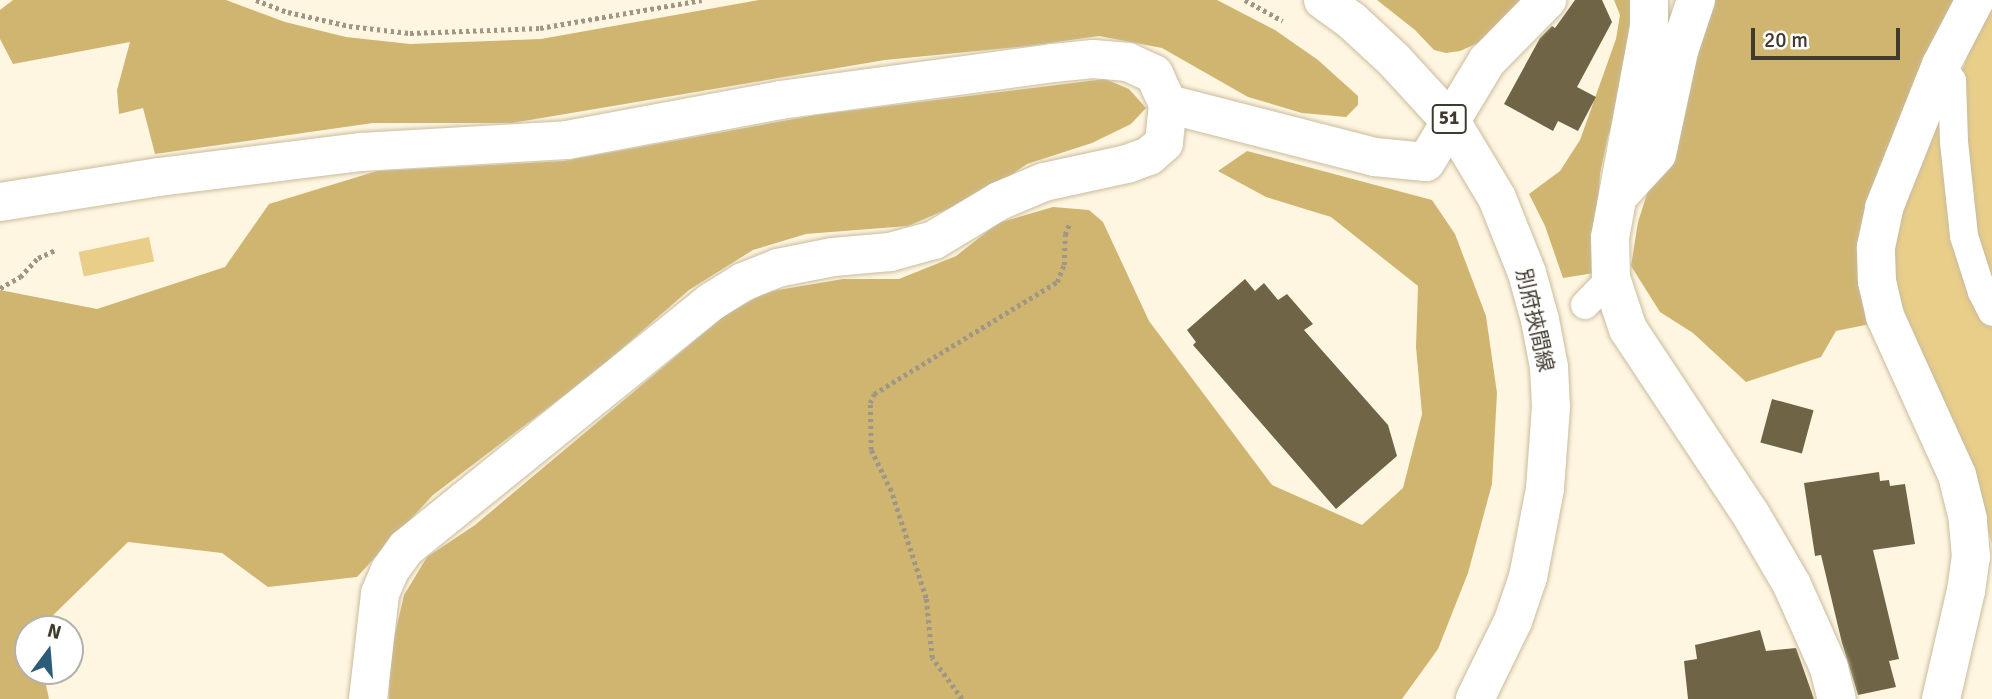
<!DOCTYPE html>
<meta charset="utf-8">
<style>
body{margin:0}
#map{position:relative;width:1992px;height:699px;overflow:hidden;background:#fff6e2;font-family:Signika,"Noto Sans JP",sans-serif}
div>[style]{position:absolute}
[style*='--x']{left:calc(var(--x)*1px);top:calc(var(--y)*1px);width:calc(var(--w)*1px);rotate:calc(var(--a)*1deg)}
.green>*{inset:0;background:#e9ce8a;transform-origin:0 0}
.forest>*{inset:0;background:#d0b571}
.building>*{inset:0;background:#6f6445;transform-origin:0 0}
.path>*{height:4.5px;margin-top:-2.25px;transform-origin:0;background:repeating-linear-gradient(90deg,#9e9786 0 3.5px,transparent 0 7px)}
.roads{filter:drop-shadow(0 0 2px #c9bc9c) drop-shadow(0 0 2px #c9bc9c)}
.lane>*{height:28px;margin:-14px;padding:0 14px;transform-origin:14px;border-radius:14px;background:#fff}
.street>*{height:38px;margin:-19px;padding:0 19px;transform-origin:19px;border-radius:19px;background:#fff}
.primary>*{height:38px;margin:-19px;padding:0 19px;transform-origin:19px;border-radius:19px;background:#fff}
span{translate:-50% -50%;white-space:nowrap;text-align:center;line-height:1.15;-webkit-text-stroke:7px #fff;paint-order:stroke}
.shield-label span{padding:2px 5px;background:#fff;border:2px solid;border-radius:5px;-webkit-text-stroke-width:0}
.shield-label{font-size:19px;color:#413b2e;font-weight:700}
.street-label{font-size:21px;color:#413b2e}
.north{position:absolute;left:14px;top:615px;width:70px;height:70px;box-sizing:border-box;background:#fff;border:2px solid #b3b1ab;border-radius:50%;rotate:16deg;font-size:19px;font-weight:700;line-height:28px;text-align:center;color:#413b2e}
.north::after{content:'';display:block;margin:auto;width:24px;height:32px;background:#2d5c7b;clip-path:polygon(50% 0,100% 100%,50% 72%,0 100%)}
.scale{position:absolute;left:1751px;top:28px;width:149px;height:32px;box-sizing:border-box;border:4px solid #413b2e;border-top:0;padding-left:9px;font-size:21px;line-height:24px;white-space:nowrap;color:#413b2e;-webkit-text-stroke:5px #fff;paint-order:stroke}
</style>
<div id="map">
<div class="green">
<div style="clip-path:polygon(1992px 9px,1992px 296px,1970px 230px,1960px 77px,1972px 43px)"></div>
<div style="clip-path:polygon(1949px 90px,1992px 321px,1992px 544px,1970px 465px,1892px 282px,1892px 236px)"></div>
<div style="left:149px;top:237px;width:25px;height:72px;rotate:78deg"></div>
</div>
<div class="forest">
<div style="clip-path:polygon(13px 0,226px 0,285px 22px,346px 37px,410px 44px,541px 39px,759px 0,1217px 0,1275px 30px,1318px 60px,1358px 96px,1358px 105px,1346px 117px,1302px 113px,1248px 97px,1162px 48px,1099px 36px,1028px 46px,885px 60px,512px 123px,373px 123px,155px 154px,143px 108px,119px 114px,117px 90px,130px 42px,13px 64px,0 39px,0 10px)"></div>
<div style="clip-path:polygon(1377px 0,1523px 0,1487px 39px,1460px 51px,1446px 53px,1434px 50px,1415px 30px)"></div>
<div style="clip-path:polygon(1614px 0,1637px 0,1619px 106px,1608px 136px,1600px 174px,1594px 273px,1563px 278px,1545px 226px,1529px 194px,1560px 171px,1580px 140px,1616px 39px,1620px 15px)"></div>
<div style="clip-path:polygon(1709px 0,1960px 0,1925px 71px,1875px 323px,1836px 331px,1821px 357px,1746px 382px,1693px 333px,1660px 312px,1631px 266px,1638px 222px)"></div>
<div style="clip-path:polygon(1105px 79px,1129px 89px,1146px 108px,1131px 124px,1092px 143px,1027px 164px,983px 194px,908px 226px,806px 234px,753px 250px,689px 290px,595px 372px,433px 495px,357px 577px,268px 587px,222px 553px,128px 542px,39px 629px,28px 629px,28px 671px,43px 671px,49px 699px,0 699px,0 290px,97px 309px,225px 267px,269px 204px,377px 171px,564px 161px,816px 115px)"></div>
<div style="clip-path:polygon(1247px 151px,1432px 200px,1455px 234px,1486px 316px,1497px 393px,1492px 484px,1468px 573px,1438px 649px,1402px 699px,389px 699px,390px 655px,404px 595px,427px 557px,475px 525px,724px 316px,766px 292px,843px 279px,899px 279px,956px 256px,998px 223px,1053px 207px,1089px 210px,1103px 222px,1149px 321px,1272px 485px,1362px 525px,1403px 488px,1422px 414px,1416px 347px,1418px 286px,1331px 217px,1266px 197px,1218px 171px)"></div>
</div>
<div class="building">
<div style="clip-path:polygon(1575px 0,1602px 0,1612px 22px,1577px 87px,1596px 97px,1578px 131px,1558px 121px,1553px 131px,1504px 104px,1540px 38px,1552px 26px,1555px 28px)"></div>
<div style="clip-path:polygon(1245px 279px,1255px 291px,1264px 283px,1278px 300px,1287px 294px,1313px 324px,1304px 330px,1388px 425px,1397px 456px,1336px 509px,1193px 345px,1196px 342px,1187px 330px)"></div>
<div style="left:1772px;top:399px;width:43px;height:45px;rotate:15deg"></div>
<div style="clip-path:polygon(1879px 472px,1880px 481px,1889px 480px,1890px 486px,1905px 484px,1915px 544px,1873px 550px,1899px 659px,1889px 661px,1896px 687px,1858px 695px,1842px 643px,1821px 555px,1815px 556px,1804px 483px)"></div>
<div style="clip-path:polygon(1760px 630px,1766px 651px,1796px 648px,1814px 699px,1688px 699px,1684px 661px,1697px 659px,1695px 645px)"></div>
</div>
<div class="path">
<div style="--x:256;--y:0;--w:34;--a:21"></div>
<div style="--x:288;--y:12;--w:63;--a:12.9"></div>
<div style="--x:349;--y:26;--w:61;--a:6.5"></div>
<div style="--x:410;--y:33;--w:130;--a:-2.2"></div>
<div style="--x:540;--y:28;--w:164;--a:-9.8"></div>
<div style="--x:1245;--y:0;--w:43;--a:28.9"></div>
<div style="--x:0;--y:288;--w:23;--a:-29"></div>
<div style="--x:20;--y:277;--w:26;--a:-47"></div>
<div style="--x:38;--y:258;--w:19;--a:-25"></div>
<div style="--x:962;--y:699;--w:51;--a:-126.2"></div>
<div style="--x:932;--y:658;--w:60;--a:-95.7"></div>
<div style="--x:926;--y:598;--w:113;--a:-108.1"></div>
<div style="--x:891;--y:491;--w:46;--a:-116"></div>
<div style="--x:871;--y:450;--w:47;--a:-91.2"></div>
<div style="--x:870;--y:403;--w:10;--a:-66"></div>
<div style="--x:874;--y:394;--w:215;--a:-31.5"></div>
<div style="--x:1057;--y:282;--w:18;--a:-68"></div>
<div style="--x:1064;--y:265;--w:30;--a:-88"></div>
<div style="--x:1065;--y:235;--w:14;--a:-69"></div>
</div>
<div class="roads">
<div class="lane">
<div style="--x:1941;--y:65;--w:19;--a:55"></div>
<div style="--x:1952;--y:81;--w:61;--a:88.1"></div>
<div style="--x:1954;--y:142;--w:95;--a:83.9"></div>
<div style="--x:1964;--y:236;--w:59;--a:72.2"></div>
<div style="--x:1982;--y:292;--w:22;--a:63"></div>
<div style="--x:1585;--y:305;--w:37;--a:-46"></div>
</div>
<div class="street">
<div style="--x:1649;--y:0;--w:27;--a:90"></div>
<div style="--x:1649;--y:27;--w:214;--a:100.5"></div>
<div style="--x:1610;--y:237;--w:41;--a:88.6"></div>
<div style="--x:1611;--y:278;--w:54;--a:71.6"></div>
<div style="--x:1628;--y:329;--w:221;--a:56.5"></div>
<div style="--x:1750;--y:513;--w:83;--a:59.7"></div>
<div style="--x:1792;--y:585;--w:91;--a:66"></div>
<div style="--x:1829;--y:668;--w:32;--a:76"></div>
<div style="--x:1168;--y:104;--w:214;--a:14.4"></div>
<div style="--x:1375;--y:157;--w:51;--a:5.6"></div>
<div style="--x:1426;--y:162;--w:118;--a:-58.9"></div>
<div style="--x:1487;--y:61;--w:86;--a:-45.5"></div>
<div style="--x:1620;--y:194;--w:54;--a:-47.2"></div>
<div style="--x:1657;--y:154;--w:105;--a:-77.9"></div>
<div style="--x:1679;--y:51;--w:54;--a:-71.6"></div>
<div style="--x:0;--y:202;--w:161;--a:-8.9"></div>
<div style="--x:159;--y:177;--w:204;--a:-7.1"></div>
<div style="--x:361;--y:152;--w:206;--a:-3.3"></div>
<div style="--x:567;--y:140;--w:217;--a:-10.6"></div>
<div style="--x:780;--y:100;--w:275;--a:-7.7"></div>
<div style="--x:1053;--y:63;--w:40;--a:-5.7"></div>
<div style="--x:1093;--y:59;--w:35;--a:5"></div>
<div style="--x:1128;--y:62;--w:29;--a:25"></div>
<div style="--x:1154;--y:74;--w:33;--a:65"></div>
<div style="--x:1168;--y:104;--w:39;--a:96"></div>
<div style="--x:1164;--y:143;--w:20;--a:139"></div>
<div style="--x:1149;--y:156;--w:23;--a:160"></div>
<div style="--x:1127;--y:164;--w:85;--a:167.8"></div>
<div style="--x:1044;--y:182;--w:49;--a:157.1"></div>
<div style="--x:999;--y:201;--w:76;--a:149"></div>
<div style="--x:934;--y:240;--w:46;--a:164.7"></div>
<div style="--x:890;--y:252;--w:57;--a:175"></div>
<div style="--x:833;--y:257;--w:56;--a:168.7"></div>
<div style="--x:778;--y:268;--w:38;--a:158"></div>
<div style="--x:743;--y:282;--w:38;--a:148"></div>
<div style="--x:711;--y:302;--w:392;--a:141.1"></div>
<div style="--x:406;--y:548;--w:27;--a:126"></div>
<div style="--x:390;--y:570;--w:26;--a:113"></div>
<div style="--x:380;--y:594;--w:106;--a:96.5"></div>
<div style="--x:1941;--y:699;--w:111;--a:-77"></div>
<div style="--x:1966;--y:591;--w:34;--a:-82"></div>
<div style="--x:1971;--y:557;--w:38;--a:-95"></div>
<div style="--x:1968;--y:519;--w:45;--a:-104"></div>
<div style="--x:1957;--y:475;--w:175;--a:-114.4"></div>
<div style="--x:1885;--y:316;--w:36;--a:-103"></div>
<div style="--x:1877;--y:281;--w:34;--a:-92"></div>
<div style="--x:1876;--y:247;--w:40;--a:-78"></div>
<div style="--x:1884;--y:208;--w:154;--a:-68.3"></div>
<div style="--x:1941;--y:65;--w:73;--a:-62.4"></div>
</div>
<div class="primary">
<div style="--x:1323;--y:0;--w:34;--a:36"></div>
<div style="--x:1351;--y:20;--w:59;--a:42.9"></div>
<div style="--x:1394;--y:60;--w:86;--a:47.4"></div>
<div style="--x:1452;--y:123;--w:87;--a:59"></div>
<div style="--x:1497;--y:198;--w:81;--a:68.2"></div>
<div style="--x:1527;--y:273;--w:49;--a:74.5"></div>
<div style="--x:1540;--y:320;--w:48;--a:79.2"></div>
<div style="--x:1549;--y:367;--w:40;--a:87.1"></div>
<div style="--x:1551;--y:407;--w:82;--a:94.2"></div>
<div style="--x:1545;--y:489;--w:90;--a:100.9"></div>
<div style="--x:1528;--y:577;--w:46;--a:108.8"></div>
<div style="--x:1513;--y:621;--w:87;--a:116"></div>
</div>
</div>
<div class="shield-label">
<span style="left:1449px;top:119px">51</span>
</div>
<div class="street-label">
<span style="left:1535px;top:320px;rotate:77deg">別府挾間線</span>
</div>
<div class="north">N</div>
<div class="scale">20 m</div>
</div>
